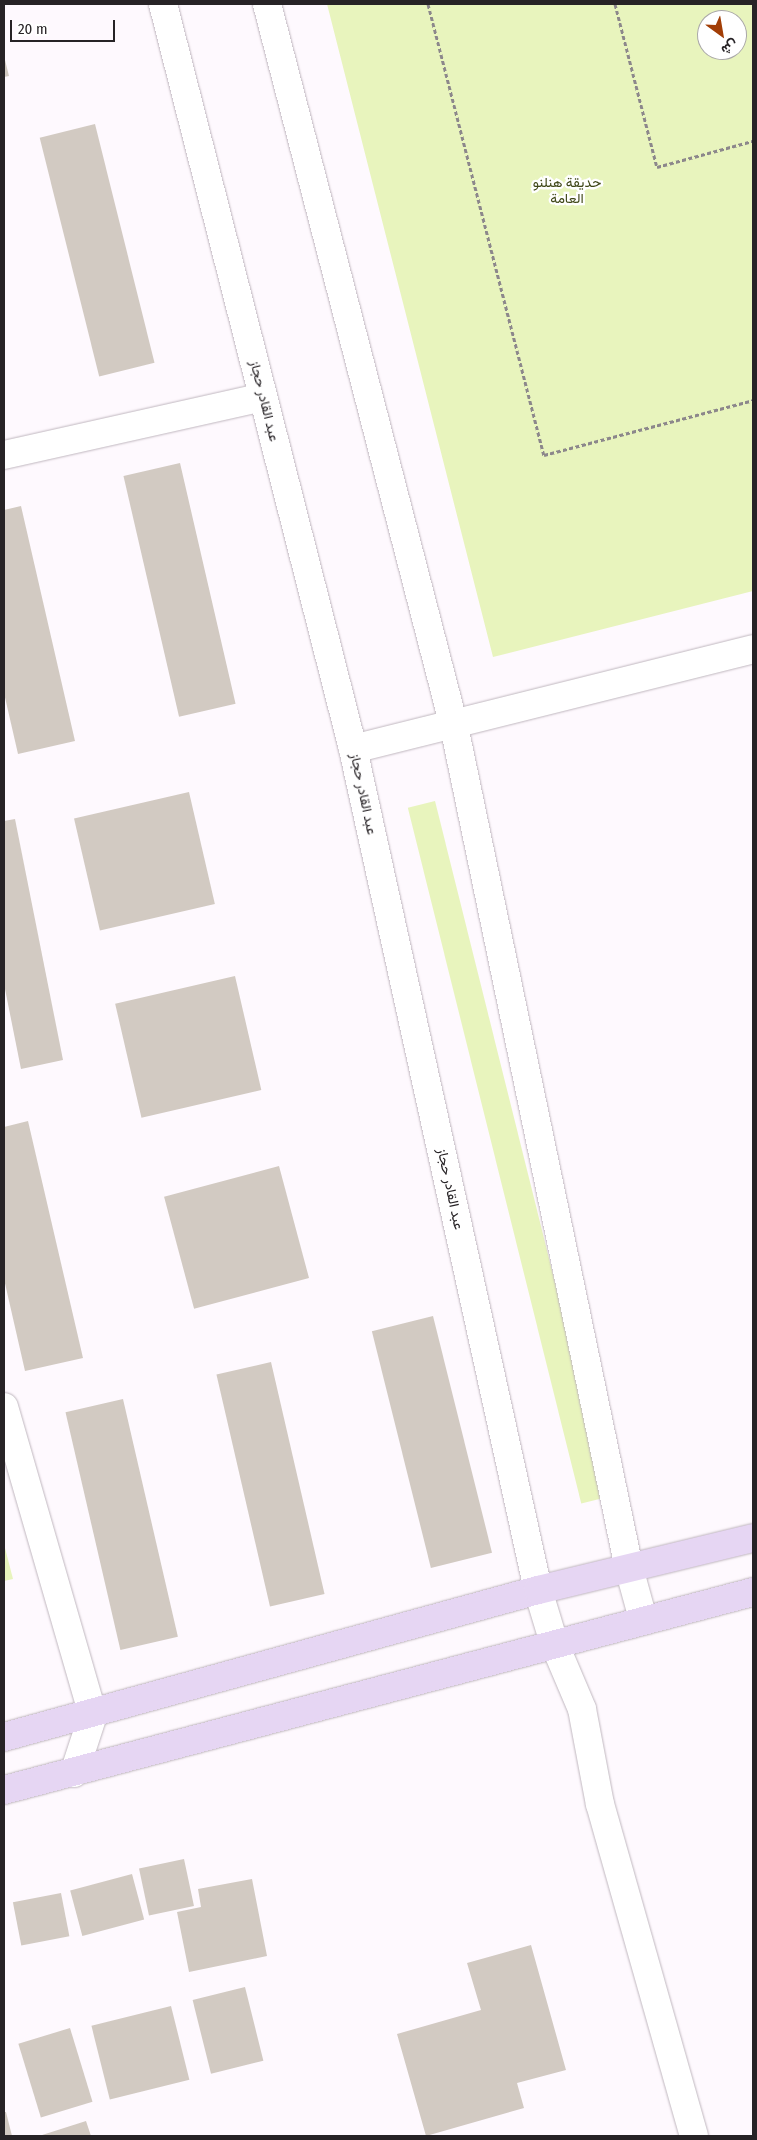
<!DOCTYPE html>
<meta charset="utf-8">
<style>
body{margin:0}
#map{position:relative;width:757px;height:2140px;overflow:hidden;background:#fef9fe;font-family:"Fira Sans Condensed",Vazirmatn,sans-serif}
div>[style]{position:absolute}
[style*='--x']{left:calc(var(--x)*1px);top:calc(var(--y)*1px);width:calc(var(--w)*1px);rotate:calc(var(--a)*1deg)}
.green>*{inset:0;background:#e8f4bd;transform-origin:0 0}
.building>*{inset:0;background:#d2cac2;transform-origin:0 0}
.path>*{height:3px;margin-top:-1.5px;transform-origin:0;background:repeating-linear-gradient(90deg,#8c878b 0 4px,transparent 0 6.5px)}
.roads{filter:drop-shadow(0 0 1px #c0b7bf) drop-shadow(0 0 1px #c0b7bf)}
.minor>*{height:28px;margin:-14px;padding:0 14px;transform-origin:14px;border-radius:14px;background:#fff}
.secondary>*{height:28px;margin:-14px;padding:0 14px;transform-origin:14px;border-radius:14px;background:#e6d6f3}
span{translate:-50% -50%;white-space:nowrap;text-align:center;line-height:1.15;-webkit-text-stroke:4.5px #fff;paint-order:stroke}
.park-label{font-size:14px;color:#3f4717}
.street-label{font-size:14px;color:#272326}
.frame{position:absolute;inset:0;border:5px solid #272326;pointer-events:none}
.north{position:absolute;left:697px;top:10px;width:50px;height:50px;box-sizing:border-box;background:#fff;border:1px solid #a9a7a8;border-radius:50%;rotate:148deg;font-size:14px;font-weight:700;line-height:20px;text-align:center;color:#272326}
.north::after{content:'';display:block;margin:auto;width:18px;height:22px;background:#a23e06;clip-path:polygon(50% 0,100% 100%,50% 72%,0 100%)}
.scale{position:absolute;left:10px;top:20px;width:105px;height:22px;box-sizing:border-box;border:2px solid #272326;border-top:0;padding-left:6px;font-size:15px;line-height:18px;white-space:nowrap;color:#272326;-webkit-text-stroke:4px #fff;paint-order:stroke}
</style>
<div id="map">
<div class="green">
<div style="clip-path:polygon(evenodd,327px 4px,753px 4px,753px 591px,493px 657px,327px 4px,707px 20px,737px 20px,737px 50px,707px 50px,707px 20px)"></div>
<div style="left:435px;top:801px;width:717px;height:28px;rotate:76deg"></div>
<div style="clip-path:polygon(4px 1544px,13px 1579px,4px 1581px)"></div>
</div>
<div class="building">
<div style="clip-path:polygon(4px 56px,9px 76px,4px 77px)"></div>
<div style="left:95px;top:124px;width:246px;height:57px;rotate:76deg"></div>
<div style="left:180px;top:463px;width:247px;height:58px;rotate:77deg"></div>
<div style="clip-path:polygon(21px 506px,75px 741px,18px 754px,4px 693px,4px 510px)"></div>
<div style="left:189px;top:792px;width:115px;height:118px;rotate:77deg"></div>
<div style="clip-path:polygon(15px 819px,63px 1060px,21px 1069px,4px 984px,4px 821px)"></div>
<div style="left:235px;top:976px;width:117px;height:123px;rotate:77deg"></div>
<div style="clip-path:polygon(28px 1121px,83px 1358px,25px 1371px,4px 1279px,4px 1127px)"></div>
<div style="left:279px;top:1166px;width:116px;height:119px;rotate:75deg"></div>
<div style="left:433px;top:1316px;width:244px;height:63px;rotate:76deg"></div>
<div style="left:271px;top:1362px;width:238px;height:56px;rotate:77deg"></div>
<div style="left:123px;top:1399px;width:244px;height:59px;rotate:77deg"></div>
<div style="left:184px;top:1859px;width:48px;height:46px;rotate:78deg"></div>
<div style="left:132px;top:1874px;width:47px;height:64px;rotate:75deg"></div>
<div style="clip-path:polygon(252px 1879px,267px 1956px,189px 1972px,177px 1912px,201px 1907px,198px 1889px)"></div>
<div style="left:61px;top:1893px;width:44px;height:49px;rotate:79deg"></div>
<div style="clip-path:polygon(531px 1945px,566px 2070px,517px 2083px,524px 2108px,426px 2136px,397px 2034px,481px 2010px,467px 1963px)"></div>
<div style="left:245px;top:1987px;width:76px;height:54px;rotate:76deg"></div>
<div style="left:171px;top:2006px;width:76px;height:82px;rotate:76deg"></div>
<div style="left:70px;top:2028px;width:77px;height:54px;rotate:73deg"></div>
<div style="clip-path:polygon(4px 2112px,6px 2112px,12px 2136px,4px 2136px)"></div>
<div style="clip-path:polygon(86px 2121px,91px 2136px,39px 2136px)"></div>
</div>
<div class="path">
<div style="--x:428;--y:4;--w:466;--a:75.6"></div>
<div style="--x:544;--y:455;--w:216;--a:-14.7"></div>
<div style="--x:615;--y:4;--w:168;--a:75.6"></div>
<div style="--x:657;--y:167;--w:99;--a:-15.2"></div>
</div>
<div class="roads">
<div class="minor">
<div style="--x:163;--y:4;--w:769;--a:75.69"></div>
<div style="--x:353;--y:749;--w:861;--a:77.59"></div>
<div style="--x:538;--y:1590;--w:55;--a:73.2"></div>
<div style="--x:554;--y:1643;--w:72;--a:67"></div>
<div style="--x:582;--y:1709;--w:97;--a:79.3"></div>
<div style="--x:600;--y:1804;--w:345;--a:74.2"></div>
<div style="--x:267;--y:4;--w:746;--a:75.48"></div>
<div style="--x:454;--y:726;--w:860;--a:78.26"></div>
<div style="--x:629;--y:1568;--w:53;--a:74.6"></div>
<div style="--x:4;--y:455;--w:265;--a:-12.6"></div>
<div style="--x:353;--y:749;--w:412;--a:-14"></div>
<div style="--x:4;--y:1407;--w:321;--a:73.9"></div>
<div style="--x:93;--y:1715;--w:61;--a:108.1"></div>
</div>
<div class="secondary">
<div style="--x:4;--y:1737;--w:554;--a:-15.39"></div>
<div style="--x:538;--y:1590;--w:221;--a:-13.6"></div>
<div style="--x:4;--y:1790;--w:775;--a:-14.81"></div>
</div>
</div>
<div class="park-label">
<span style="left:567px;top:191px">حديقة هنلنو<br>العامة</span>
</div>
<div class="street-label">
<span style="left:264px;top:401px;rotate:76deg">عبد القادر حجاز</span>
<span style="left:363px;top:794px;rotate:78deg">عبد القادر حجاز</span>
<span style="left:450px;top:1189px;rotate:78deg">عبد القادر حجاز</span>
</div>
<div class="frame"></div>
<div class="north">ش</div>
<div class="scale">20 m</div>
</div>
